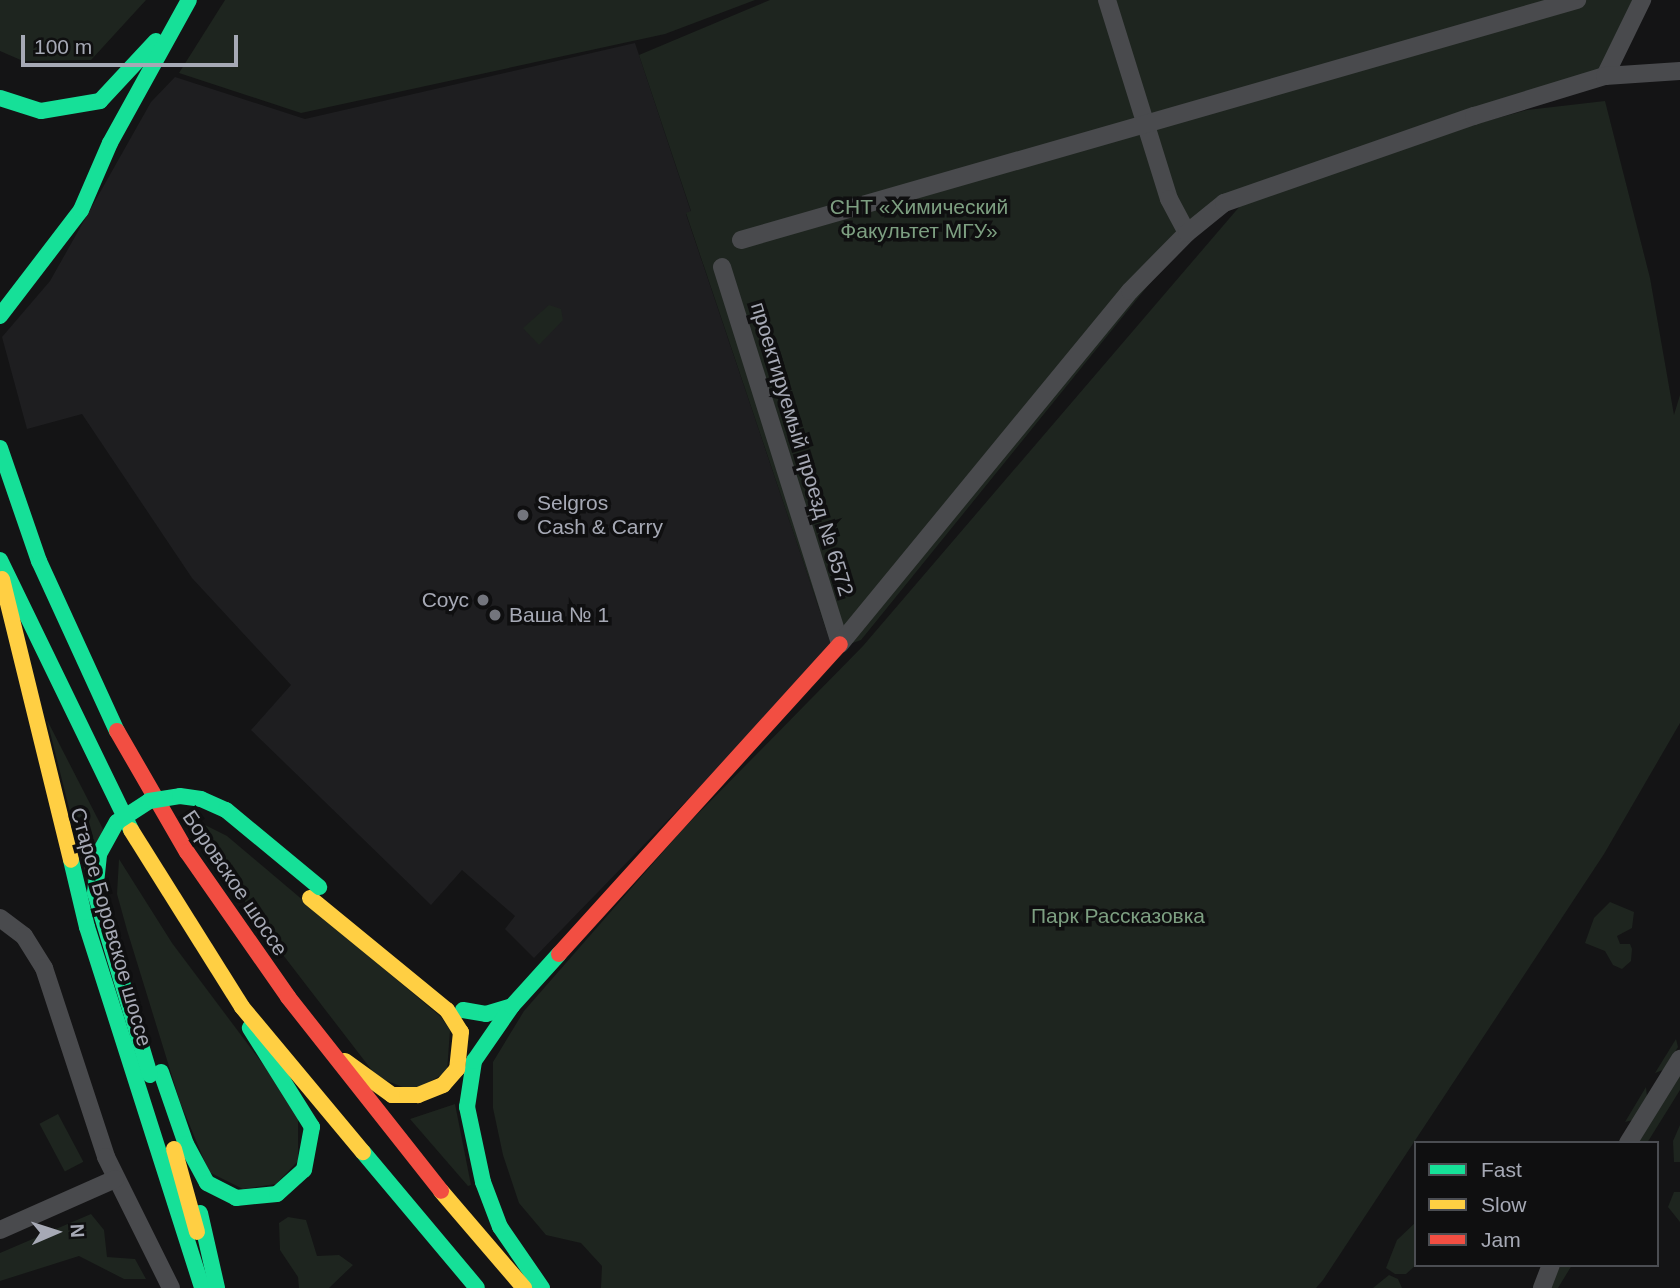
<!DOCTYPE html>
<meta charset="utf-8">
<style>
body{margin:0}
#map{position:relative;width:1680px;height:1288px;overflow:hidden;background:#141415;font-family:Helvetica,sans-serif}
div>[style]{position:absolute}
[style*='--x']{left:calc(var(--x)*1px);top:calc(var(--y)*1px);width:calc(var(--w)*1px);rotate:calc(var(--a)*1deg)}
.built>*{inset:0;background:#1e1e20}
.green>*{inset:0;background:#1e251f;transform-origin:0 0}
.street>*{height:18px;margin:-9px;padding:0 9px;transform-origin:9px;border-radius:9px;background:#494a4d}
.fast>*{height:16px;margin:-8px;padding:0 8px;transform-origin:8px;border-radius:8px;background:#16e098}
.slow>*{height:16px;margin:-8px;padding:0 8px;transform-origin:8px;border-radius:8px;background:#ffcf43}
.jam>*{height:16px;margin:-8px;padding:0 8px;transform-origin:8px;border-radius:8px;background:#f24e42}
.fast-bridge>*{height:16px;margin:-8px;padding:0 8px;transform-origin:8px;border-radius:8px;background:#16e098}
.dots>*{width:19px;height:19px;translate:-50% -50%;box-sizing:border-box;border:4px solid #0f0f10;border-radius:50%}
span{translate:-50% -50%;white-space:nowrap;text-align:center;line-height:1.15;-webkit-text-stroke:7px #0f0f10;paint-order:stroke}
.park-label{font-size:21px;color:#7d9f81}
.street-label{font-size:21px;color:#a6a9b5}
.poi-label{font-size:21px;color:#a6a9b5}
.left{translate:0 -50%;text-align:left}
.right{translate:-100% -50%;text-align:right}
.legend{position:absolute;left:1414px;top:1141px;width:245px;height:126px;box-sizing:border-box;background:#0f0f10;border:2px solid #4b4d52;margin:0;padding:9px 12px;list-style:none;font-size:21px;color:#a6a9b5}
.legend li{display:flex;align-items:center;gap:14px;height:35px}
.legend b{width:35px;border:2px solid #4b4d52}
.north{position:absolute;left:21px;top:1197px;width:70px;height:70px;-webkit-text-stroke:5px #0f0f10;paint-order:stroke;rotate:87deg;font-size:19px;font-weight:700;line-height:28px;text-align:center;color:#a6a9b5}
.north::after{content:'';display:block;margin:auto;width:24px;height:32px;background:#a6a9b5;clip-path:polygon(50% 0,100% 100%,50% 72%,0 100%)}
.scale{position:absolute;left:21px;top:35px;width:217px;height:32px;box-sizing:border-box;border:4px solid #a6a9b5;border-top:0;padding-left:9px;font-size:21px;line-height:24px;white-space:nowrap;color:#a6a9b5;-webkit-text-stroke:5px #0f0f10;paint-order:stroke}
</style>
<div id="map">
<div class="built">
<div style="clip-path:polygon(635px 43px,691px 212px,686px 214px,833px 650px,534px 958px,505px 929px,515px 916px,462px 870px,431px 905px,251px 730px,291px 685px,192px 578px,82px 414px,27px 429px,2px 337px,50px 281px,151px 102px,175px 77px,305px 119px)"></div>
</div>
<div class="green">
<div style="clip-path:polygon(0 0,146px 0,91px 60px,23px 61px,0 51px)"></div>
<div style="clip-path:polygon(225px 0,755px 0,665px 34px,301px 113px,179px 73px)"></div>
<div style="clip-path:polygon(770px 0,1633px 0,1599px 70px,1214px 204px,861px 640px,833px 650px,686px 213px,691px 211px,639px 55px)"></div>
<div style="clip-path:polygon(1605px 101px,1650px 278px,1674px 415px,1680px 395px,1680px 723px,1604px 854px,1323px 1280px,1316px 1288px,601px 1288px,602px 1266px,581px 1243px,546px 1235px,519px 1203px,503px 1155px,493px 1108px,493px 1062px,524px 1011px,683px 829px,863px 646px,1240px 206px,1476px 124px,1527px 110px)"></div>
<div style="clip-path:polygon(549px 305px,561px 309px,563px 320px,539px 345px,523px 328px)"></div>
<div style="clip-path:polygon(47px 720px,103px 829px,88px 884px)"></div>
<div style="clip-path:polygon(191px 818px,227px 836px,441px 1017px,450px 1030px,447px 1072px,413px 1091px,377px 1077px,260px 925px)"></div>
<div style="clip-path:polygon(119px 859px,172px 943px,298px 1111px,298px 1161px,276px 1184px,243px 1189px,209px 1172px,180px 1102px,127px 930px,117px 894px)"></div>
<div style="clip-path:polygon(1610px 902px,1634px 912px,1632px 928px,1617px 936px,1620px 944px,1630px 944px,1632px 949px,1631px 961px,1622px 969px,1613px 965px,1605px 951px,1585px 943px,1594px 918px)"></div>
<div style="clip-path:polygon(1676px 1039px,1678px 1047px,1663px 1070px,1655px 1073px)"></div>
<div style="clip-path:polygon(1680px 1071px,1680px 1090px,1647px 1143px,1636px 1143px)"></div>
<div style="clip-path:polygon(1646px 1087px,1647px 1097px,1633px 1120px,1625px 1122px)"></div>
<div style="clip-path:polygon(455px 1104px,471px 1185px,468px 1186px,410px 1119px)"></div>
<div style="left:58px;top:1114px;width:54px;height:21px;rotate:62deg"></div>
<div style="clip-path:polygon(1680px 1125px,1680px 1162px,1674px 1162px,1673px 1141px)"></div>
<div style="clip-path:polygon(1674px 1192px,1680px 1192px,1680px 1222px,1668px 1207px)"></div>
<div style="clip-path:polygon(91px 1214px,104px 1230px,107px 1257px,135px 1259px,146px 1279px,124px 1279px,79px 1256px,0 1281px,0 1253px)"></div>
<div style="clip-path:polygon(288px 1217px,306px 1220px,317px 1256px,339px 1255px,353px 1265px,329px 1288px,299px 1288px,298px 1277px,280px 1250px,279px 1223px)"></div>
<div style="clip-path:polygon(1416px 1222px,1416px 1265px,1406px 1274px,1395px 1274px,1386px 1268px,1397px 1240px)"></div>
<div style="clip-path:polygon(1561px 1265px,1572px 1265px,1558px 1288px,1548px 1288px)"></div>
<div style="clip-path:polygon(1389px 1275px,1398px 1279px,1402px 1288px,1373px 1288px)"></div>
</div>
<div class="street">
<div style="--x:1107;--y:0;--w:208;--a:72.7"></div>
<div style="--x:1169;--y:199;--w:38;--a:62"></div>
<div style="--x:1605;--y:76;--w:85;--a:-64"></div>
<div style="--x:741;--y:240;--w:870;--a:-16.02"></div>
<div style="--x:722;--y:267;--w:395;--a:72.6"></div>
<div style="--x:840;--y:644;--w:457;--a:-50.6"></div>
<div style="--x:1130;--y:291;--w:81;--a:-45.5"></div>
<div style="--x:1187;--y:233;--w:48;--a:-39"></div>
<div style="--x:1224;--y:203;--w:265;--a:-19.2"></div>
<div style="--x:1474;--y:116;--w:137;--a:-17"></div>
<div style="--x:1605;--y:76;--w:75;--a:-3.8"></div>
<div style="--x:0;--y:918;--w:30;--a:37"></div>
<div style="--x:24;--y:936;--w:38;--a:58"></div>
<div style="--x:44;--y:968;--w:199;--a:71.8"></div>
<div style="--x:106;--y:1157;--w:146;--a:63.6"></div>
<div style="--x:1628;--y:1143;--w:99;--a:-58.2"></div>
<div style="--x:0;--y:1230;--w:126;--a:-23.9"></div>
<div style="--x:1542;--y:1288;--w:25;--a:-69"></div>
</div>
<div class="fast">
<div style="--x:0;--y:98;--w:43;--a:17.6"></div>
<div style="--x:41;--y:111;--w:60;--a:-9.6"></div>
<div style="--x:100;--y:101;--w:82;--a:-47"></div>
<div style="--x:0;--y:316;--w:133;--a:-52.6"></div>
<div style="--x:81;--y:210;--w:73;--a:-66.6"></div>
<div style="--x:110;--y:143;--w:163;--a:-61.1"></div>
<div style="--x:0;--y:448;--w:120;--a:71"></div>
<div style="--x:39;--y:561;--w:187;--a:65.4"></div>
<div style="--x:0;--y:560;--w:300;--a:64.1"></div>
<div style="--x:71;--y:860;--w:69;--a:76.6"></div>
<div style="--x:87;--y:927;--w:379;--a:72.3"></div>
<div style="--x:463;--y:1010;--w:23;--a:10"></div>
<div style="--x:486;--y:1014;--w:27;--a:-17"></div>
<div style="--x:161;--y:1072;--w:76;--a:70.9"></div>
<div style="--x:186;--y:1144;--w:44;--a:61.7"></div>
<div style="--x:207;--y:1183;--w:33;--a:27"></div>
<div style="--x:236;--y:1198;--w:41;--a:-5.6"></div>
<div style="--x:277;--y:1194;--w:36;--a:-42"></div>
<div style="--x:304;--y:1170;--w:44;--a:-79.5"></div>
<div style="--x:312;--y:1127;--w:117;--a:-122.1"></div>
<div style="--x:363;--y:1152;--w:177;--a:50"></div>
<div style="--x:200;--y:1213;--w:77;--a:77.2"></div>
<div style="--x:542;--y:1288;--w:74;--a:-124.5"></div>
<div style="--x:500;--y:1227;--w:48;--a:-110.7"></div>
<div style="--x:483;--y:1182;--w:77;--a:-102"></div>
<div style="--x:467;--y:1107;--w:47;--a:-81.3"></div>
<div style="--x:474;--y:1061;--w:67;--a:-55.4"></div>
<div style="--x:512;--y:1006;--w:70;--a:-47.9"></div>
</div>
<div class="slow">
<div style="--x:2;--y:579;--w:289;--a:76.2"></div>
<div style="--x:131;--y:830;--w:209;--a:57.9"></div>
<div style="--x:242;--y:1007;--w:189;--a:50.2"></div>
<div style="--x:310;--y:898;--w:177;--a:39.3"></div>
<div style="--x:447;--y:1010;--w:26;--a:58"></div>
<div style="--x:461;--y:1032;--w:37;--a:96"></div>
<div style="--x:457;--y:1069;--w:21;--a:131"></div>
<div style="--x:443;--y:1085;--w:27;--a:158"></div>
<div style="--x:418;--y:1095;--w:26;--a:180"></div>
<div style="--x:392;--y:1095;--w:58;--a:-144.1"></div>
<div style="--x:174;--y:1149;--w:86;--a:74.5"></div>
<div style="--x:441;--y:1191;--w:128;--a:49.4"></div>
</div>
<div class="jam">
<div style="--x:117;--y:731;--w:140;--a:60"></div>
<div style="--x:187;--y:852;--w:177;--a:55.1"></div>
<div style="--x:288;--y:997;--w:247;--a:51.7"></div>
<div style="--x:559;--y:954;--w:418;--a:-47.8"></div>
</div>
<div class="fast-bridge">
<div style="--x:150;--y:1075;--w:190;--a:-106.8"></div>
<div style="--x:95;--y:893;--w:39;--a:-84"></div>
<div style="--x:99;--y:854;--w:37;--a:-61"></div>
<div style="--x:117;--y:822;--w:38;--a:-33"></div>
<div style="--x:149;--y:801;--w:31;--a:-9"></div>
<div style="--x:180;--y:796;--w:21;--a:8"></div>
<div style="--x:201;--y:799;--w:27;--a:24"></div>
<div style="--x:226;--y:810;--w:121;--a:39.6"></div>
</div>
<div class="dots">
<div style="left:523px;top:515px;background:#73757d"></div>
<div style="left:483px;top:600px;background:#73757d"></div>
<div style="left:495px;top:615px;background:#73757d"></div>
</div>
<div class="park-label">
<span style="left:919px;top:219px">СНТ «Химический<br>Факультет МГУ»</span>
<span style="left:1118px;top:916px">Парк Рассказовка</span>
</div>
<div class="street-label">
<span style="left:802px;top:449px;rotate:73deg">проектируемый проезд № 6572</span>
<span style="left:235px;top:883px;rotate:56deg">Боровское шоссе</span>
<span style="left:111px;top:927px;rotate:74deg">Старое Боровское шоссе</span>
</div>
<div class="poi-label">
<span class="left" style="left:537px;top:515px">Selgros<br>Cash &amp; Carry</span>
<span class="right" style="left:469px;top:600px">Соус</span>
<span class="left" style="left:509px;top:615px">Ваша № 1</span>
</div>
<ul class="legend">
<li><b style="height:9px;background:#16e098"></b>Fast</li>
<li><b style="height:9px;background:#ffcf43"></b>Slow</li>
<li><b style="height:9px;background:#f24e42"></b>Jam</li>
</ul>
<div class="north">N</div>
<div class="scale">100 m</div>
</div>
